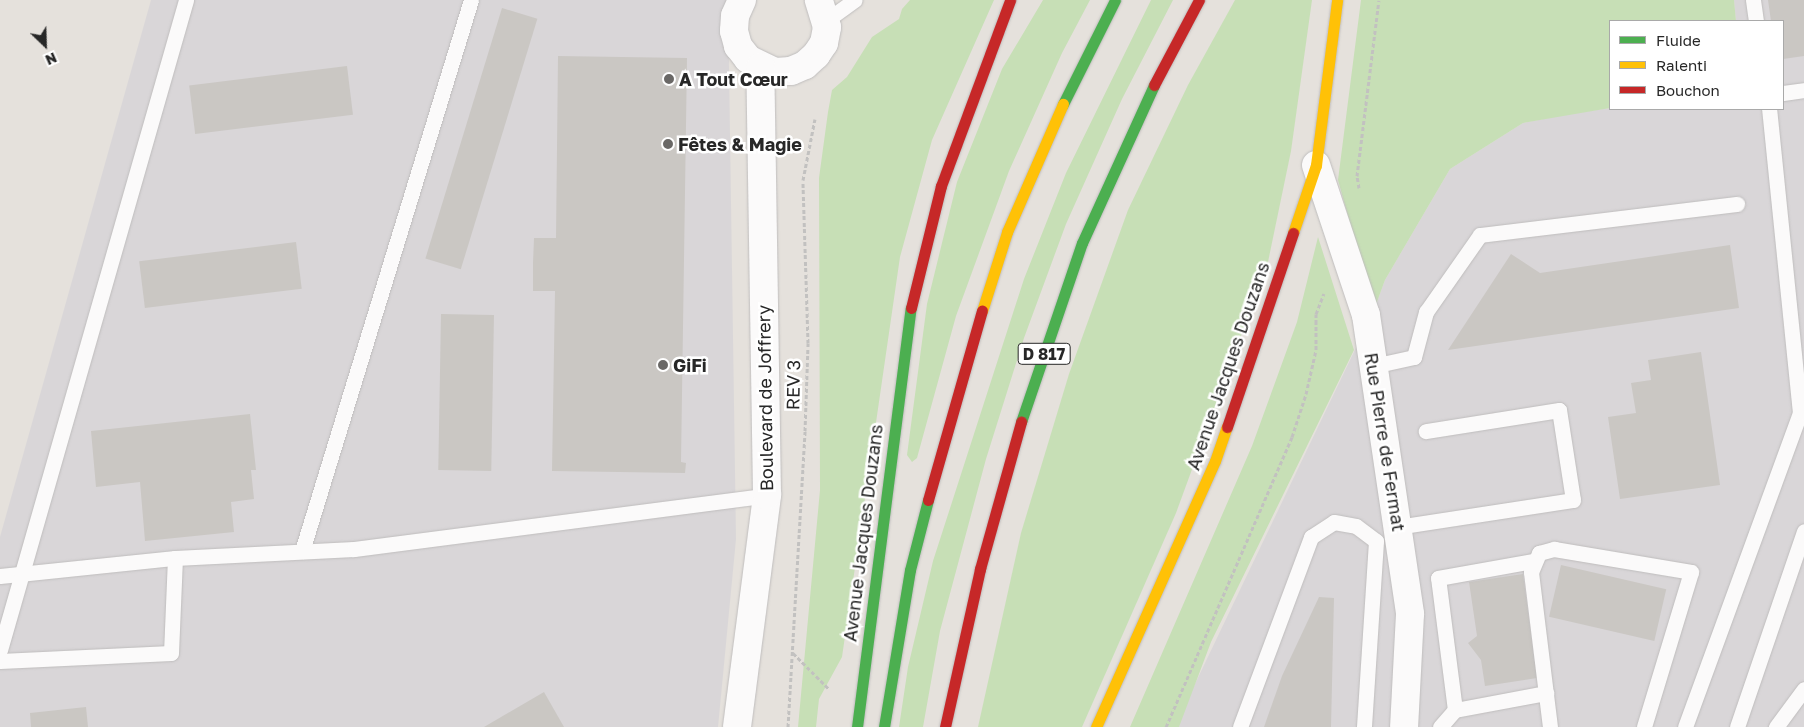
<!DOCTYPE html>
<meta charset="utf-8">
<style>
body{margin:0}
#map{position:relative;width:1804px;height:727px;overflow:hidden;background:#e5e1dc;font-family:"Golos Text",sans-serif}
div>[style]{position:absolute}
[style*='--x']{left:calc(var(--x)*1px);top:calc(var(--y)*1px);width:calc(var(--w)*1px);rotate:calc(var(--a)*1deg)}
.industrial>*{inset:0;background:#d9d6d8}
.green>*{inset:0;background:#c7dfb6}
.building>*{inset:0;background:#cac7c3;transform-origin:0 0}
.path>*{height:3px;margin-top:-1.5px;transform-origin:0;background:repeating-linear-gradient(90deg,#c2c1c0 0 4px,transparent 0 6.5px)}
.roads{filter:drop-shadow(0 0 1px #bfbdbd) drop-shadow(0 0 1px #bfbdbd)}
.lane>*{height:15px;margin:-7.5px;padding:0 7.5px;transform-origin:7.5px;border-radius:7.5px;background:#fbfafa}
.street>*{height:28px;margin:-14px;padding:0 14px;transform-origin:14px;border-radius:14px;background:#fbfafa}
.fast>*{height:11px;margin:-5.5px;padding:0 5.5px;transform-origin:5.5px;border-radius:5.5px;background:#4caf50}
.slow>*{height:11px;margin:-5.5px;padding:0 5.5px;transform-origin:5.5px;border-radius:5.5px;background:#ffc107}
.jam>*{height:11px;margin:-5.5px;padding:0 5.5px;transform-origin:5.5px;border-radius:5.5px;background:#c62828}
.dots>*{width:14px;height:14px;translate:-50% -50%;box-sizing:border-box;border:2px solid #fff;border-radius:50%}
span{translate:-50% -50%;white-space:nowrap;text-align:center;line-height:1.15;-webkit-text-stroke:5px #fff;paint-order:stroke}
.shield-label span{padding:1px 4px;background:#fff;border:1px solid;border-radius:4px;-webkit-text-stroke-width:0}
.shield-label{font-size:16px;color:#272727;font-weight:700}
.poi-label{font-size:18px;color:#272727;font-weight:700}
.left{translate:0 -50%;text-align:left}
.street-label{font-size:18px;color:#272727}
.legend{position:absolute;left:1609px;top:20px;width:175px;height:90px;box-sizing:border-box;background:#fff;border:1px solid #a9a9a9;margin:0;padding:6px 9px;list-style:none;font-size:15px;color:#272727}
.legend li{display:flex;align-items:center;gap:10px;height:25px}
.legend b{width:25px;border:1px solid #a9a9a9}
.north{position:absolute;left:20px;top:20px;width:50px;height:50px;-webkit-text-stroke:4px #fff;paint-order:stroke;rotate:156deg;font-size:14px;font-weight:700;line-height:20px;text-align:center;color:#272727}
.north::after{content:'';display:block;margin:auto;width:18px;height:22px;background:#272727;clip-path:polygon(50% 0,100% 100%,50% 72%,0 100%)}
</style>
<div id="map">
<div class="industrial">
<div style="clip-path:polygon(151px 0,728px 0,736px 539px,718px 727px,0 727px,0 537px)"></div>
<div style="clip-path:polygon(1734px 0,1804px 0,1804px 727px,1179px 727px,1183px 709px,1374px 310px,1385px 280px,1450px 169px,1523px 123px,1569px 114px,1610px 108px,1783px 109px,1783px 21px,1736px 21px)"></div>
</div>
<div class="green">
<div style="clip-path:polygon(910px 0,994px 0,932px 140px,900px 257px,842px 657px,819px 699px,816px 727px,798px 727px,820px 490px,819px 178px,828px 112px,832px 90px,847px 77px,872px 37px,899px 19px,902px 9px)"></div>
<div style="clip-path:polygon(1043px 0,1090px 0,1062px 53px,1009px 171px,956px 316px,917px 458px,912px 462px,907px 455px,927px 304px,957px 182px,1002px 69px)"></div>
<div style="clip-path:polygon(1151px 0,1173px 0,1122px 99px,1066px 224px,1024px 338px,986px 459px,940px 631px,923px 727px,899px 727px,908px 667px,933px 561px,1024px 279px,1066px 173px)"></div>
<div style="clip-path:polygon(1235px 0,1312px 0,1291px 151px,1268px 262px,1176px 513px,1082px 727px,978px 727px,1021px 533px,1069px 374px,1128px 210px,1188px 85px)"></div>
<div style="clip-path:polygon(1361px 0,1734px 0,1736px 21px,1610px 21px,1610px 108px,1523px 123px,1450px 169px,1385px 280px,1374px 310px,1338px 180px)"></div>
<div style="clip-path:polygon(1318px 237px,1354px 350px,1211px 642px,1179px 727px,1130px 727px,1252px 446px,1297px 322px)"></div>
</div>
<div class="building">
<div style="clip-path:polygon(1768px 0,1804px 0,1804px 56px,1783px 59px,1783px 21px,1771px 21px)"></div>
<div style="left:502px;top:8px;width:37px;height:262px;rotate:17deg"></div>
<div style="clip-path:polygon(558px 56px,687px 58px,681px 462px,686px 463px,685px 473px,552px 471px,555px 291px,533px 291px,533px 263px,534px 238px,556px 238px)"></div>
<div style="left:347px;top:66px;width:49px;height:159px;rotate:83deg"></div>
<div style="left:296px;top:242px;width:47px;height:158px;rotate:83deg"></div>
<div style="clip-path:polygon(1730px 245px,1739px 308px,1448px 350px,1511px 254px,1540px 273px)"></div>
<div style="left:441px;top:314px;width:53px;height:156px;rotate:1deg"></div>
<div style="clip-path:polygon(1701px 352px,1720px 485px,1620px 499px,1608px 417px,1636px 413px,1631px 383px,1651px 380px,1648px 360px)"></div>
<div style="clip-path:polygon(250px 414px,256px 470px,251px 470px,254px 499px,231px 502px,234px 532px,145px 541px,140px 482px,96px 487px,91px 431px)"></div>
<div style="left:1561px;top:565px;width:108px;height:53px;rotate:13deg"></div>
<div style="clip-path:polygon(1523px 574px,1537px 678px,1485px 686px,1481px 660px,1468px 643px,1477px 636px,1469px 582px)"></div>
<div style="clip-path:polygon(1319px 597px,1334px 598px,1331px 727px,1264px 727px,1282px 676px)"></div>
<div style="clip-path:polygon(544px 692px,564px 727px,484px 727px)"></div>
<div style="clip-path:polygon(86px 707px,88px 727px,31px 727px,30px 713px)"></div>
</div>
<div class="path">
<div style="--x:1359;--y:188;--w:12;--a:-99"></div>
<div style="--x:1357;--y:176;--w:177;--a:-82.9"></div>
<div style="--x:793;--y:653;--w:52;--a:45"></div>
<div style="--x:788;--y:727;--w:296;--a:-86.7"></div>
<div style="--x:805;--y:431;--w:88;--a:-88"></div>
<div style="--x:808;--y:343;--w:163;--a:-91.8"></div>
<div style="--x:803;--y:180;--w:62;--a:-78.9"></div>
<div style="--x:1166;--y:727;--w:316;--a:-66.5"></div>
<div style="--x:1292;--y:437;--w:45;--a:-72"></div>
<div style="--x:1306;--y:394;--w:45;--a:-77.2"></div>
<div style="--x:1316;--y:350;--w:36;--a:-90"></div>
<div style="--x:1316;--y:314;--w:22;--a:-69"></div>
</div>
<div class="roads">
<div class="lane">
<div style="--x:1753;--y:0;--w:21;--a:82"></div>
<div style="--x:827;--y:20;--w:34;--a:-36"></div>
<div style="--x:1783;--y:93;--w:21;--a:-8"></div>
<div style="--x:1373;--y:366;--w:42;--a:-12.4"></div>
<div style="--x:1414;--y:357;--w:47;--a:-75.1"></div>
<div style="--x:1426;--y:312;--w:94;--a:-55"></div>
<div style="--x:1480;--y:235;--w:259;--a:-6.9"></div>
<div style="--x:1397;--y:527;--w:178;--a:-8.7"></div>
<div style="--x:1573;--y:500;--w:91;--a:-98.8"></div>
<div style="--x:1559;--y:410;--w:135;--a:171"></div>
<div style="--x:302;--y:551;--w:576;--a:-72.95"></div>
<div style="--x:0;--y:576;--w:176;--a:-5.9"></div>
<div style="--x:175;--y:558;--w:179;--a:-2.9"></div>
<div style="--x:354;--y:549;--w:417;--a:-7.4"></div>
<div style="--x:0;--y:650;--w:676;--a:-74.03"></div>
<div style="--x:0;--y:661;--w:171;--a:-2.7"></div>
<div style="--x:171;--y:653;--w:95;--a:-87.6"></div>
<div style="--x:1455;--y:710;--w:133;--a:-97.3"></div>
<div style="--x:1438;--y:578;--w:97;--a:-10.1"></div>
<div style="--x:1240;--y:727;--w:203;--a:-69.5"></div>
<div style="--x:1311;--y:537;--w:27;--a:-33"></div>
<div style="--x:1334;--y:522;--w:22;--a:10"></div>
<div style="--x:1356;--y:526;--w:25;--a:37"></div>
<div style="--x:1376;--y:541;--w:186;--a:93.7"></div>
<div style="--x:1440;--y:727;--w:23;--a:-49"></div>
<div style="--x:1455;--y:710;--w:93;--a:-10.6"></div>
<div style="--x:1550;--y:727;--w:156;--a:-97"></div>
<div style="--x:1531;--y:572;--w:21;--a:-67"></div>
<div style="--x:1539;--y:553;--w:16;--a:-15"></div>
<div style="--x:1554;--y:549;--w:139;--a:9.5"></div>
<div style="--x:1691;--y:572;--w:162;--a:106.9"></div>
<div style="--x:1685;--y:727;--w:334;--a:-69.9"></div>
<div style="--x:1800;--y:413;--w:306;--a:-95.8"></div>
<div style="--x:1737;--y:727;--w:207;--a:-71.1"></div>
<div style="--x:1776;--y:727;--w:47;--a:-53.6"></div>
</div>
<div class="street">
<div style="--x:742;--y:0;--w:17;--a:114"></div>
<div style="--x:735;--y:16;--w:15;--a:94"></div>
<div style="--x:734;--y:31;--w:16;--a:75"></div>
<div style="--x:738;--y:46;--w:16;--a:52"></div>
<div style="--x:748;--y:59;--w:30;--a:26"></div>
<div style="--x:775;--y:72;--w:16;--a:-4"></div>
<div style="--x:791;--y:71;--w:15;--a:-23"></div>
<div style="--x:805;--y:65;--w:15;--a:-42"></div>
<div style="--x:816;--y:55;--w:14;--a:-56"></div>
<div style="--x:824;--y:43;--w:16;--a:-79"></div>
<div style="--x:827;--y:27;--w:28;--a:-107"></div>
<div style="--x:1316;--y:165;--w:158;--a:71.6"></div>
<div style="--x:1366;--y:315;--w:302;--a:81.6"></div>
<div style="--x:1410;--y:614;--w:113;--a:93"></div>
<div style="--x:737;--y:727;--w:234;--a:-82.6"></div>
<div style="--x:767;--y:495;--w:428;--a:-90.9"></div>
</div>
<div class="fast">
<div style="--x:1063;--y:104;--w:116;--a:-63.4"></div>
<div style="--x:1021;--y:422;--w:189;--a:-71.2"></div>
<div style="--x:1082;--y:243;--w:174;--a:-65.5"></div>
<div style="--x:857;--y:727;--w:422;--a:-82.7"></div>
<div style="--x:884;--y:727;--w:159;--a:-80.6"></div>
<div style="--x:910;--y:570;--w:72;--a:-75.6"></div>
</div>
<div class="slow">
<div style="--x:1293;--y:233;--w:72;--a:-71.3"></div>
<div style="--x:1316;--y:165;--w:166;--a:-82.7"></div>
<div style="--x:982;--y:311;--w:83;--a:-72.4"></div>
<div style="--x:1007;--y:232;--w:140;--a:-66.4"></div>
<div style="--x:1096;--y:727;--w:291;--a:-65.9"></div>
<div style="--x:1215;--y:461;--w:36;--a:-71"></div>
</div>
<div class="jam">
<div style="--x:1154;--y:85;--w:96;--a:-62.1"></div>
<div style="--x:911;--y:308;--w:126;--a:-76.2"></div>
<div style="--x:941;--y:186;--w:198;--a:-69.6"></div>
<div style="--x:1227;--y:427;--w:205;--a:-71.2"></div>
<div style="--x:928;--y:500;--w:197;--a:-74.1"></div>
<div style="--x:945;--y:727;--w:162;--a:-77.5"></div>
<div style="--x:980;--y:569;--w:153;--a:-74.4"></div>
</div>
</div>
<div class="dots">
<div style="left:669px;top:79px;background:#6a6866"></div>
<div style="left:668px;top:144px;background:#6a6866"></div>
<div style="left:663px;top:365px;background:#6a6866"></div>
</div>
<div class="shield-label">
<span style="left:1044px;top:354px">D 817</span>
</div>
<div class="poi-label">
<span class="left" style="left:679px;top:79px">A Tout Cœur</span>
<span class="left" style="left:678px;top:144px">Fêtes &amp; Magie</span>
<span class="left" style="left:673px;top:365px">GiFi</span>
</div>
<div class="street-label">
<span style="left:1228px;top:366px;rotate:-71deg">Avenue Jacques Douzans</span>
<span style="left:793px;top:385px;rotate:-89deg">REV 3</span>
<span style="left:765px;top:398px;rotate:-91deg">Boulevard de Joffrery</span>
<span style="left:1385px;top:442px;rotate:81deg">Rue Pierre de Fermat</span>
<span style="left:863px;top:533px;rotate:-83deg">Avenue Jacques Douzans</span>
</div>
<ul class="legend">
<li><b style="height:6px;background:#4caf50"></b>Fluide</li>
<li><b style="height:6px;background:#ffc107"></b>Ralenti</li>
<li><b style="height:6px;background:#c62828"></b>Bouchon</li>
</ul>
<div class="north">N</div>
</div>
